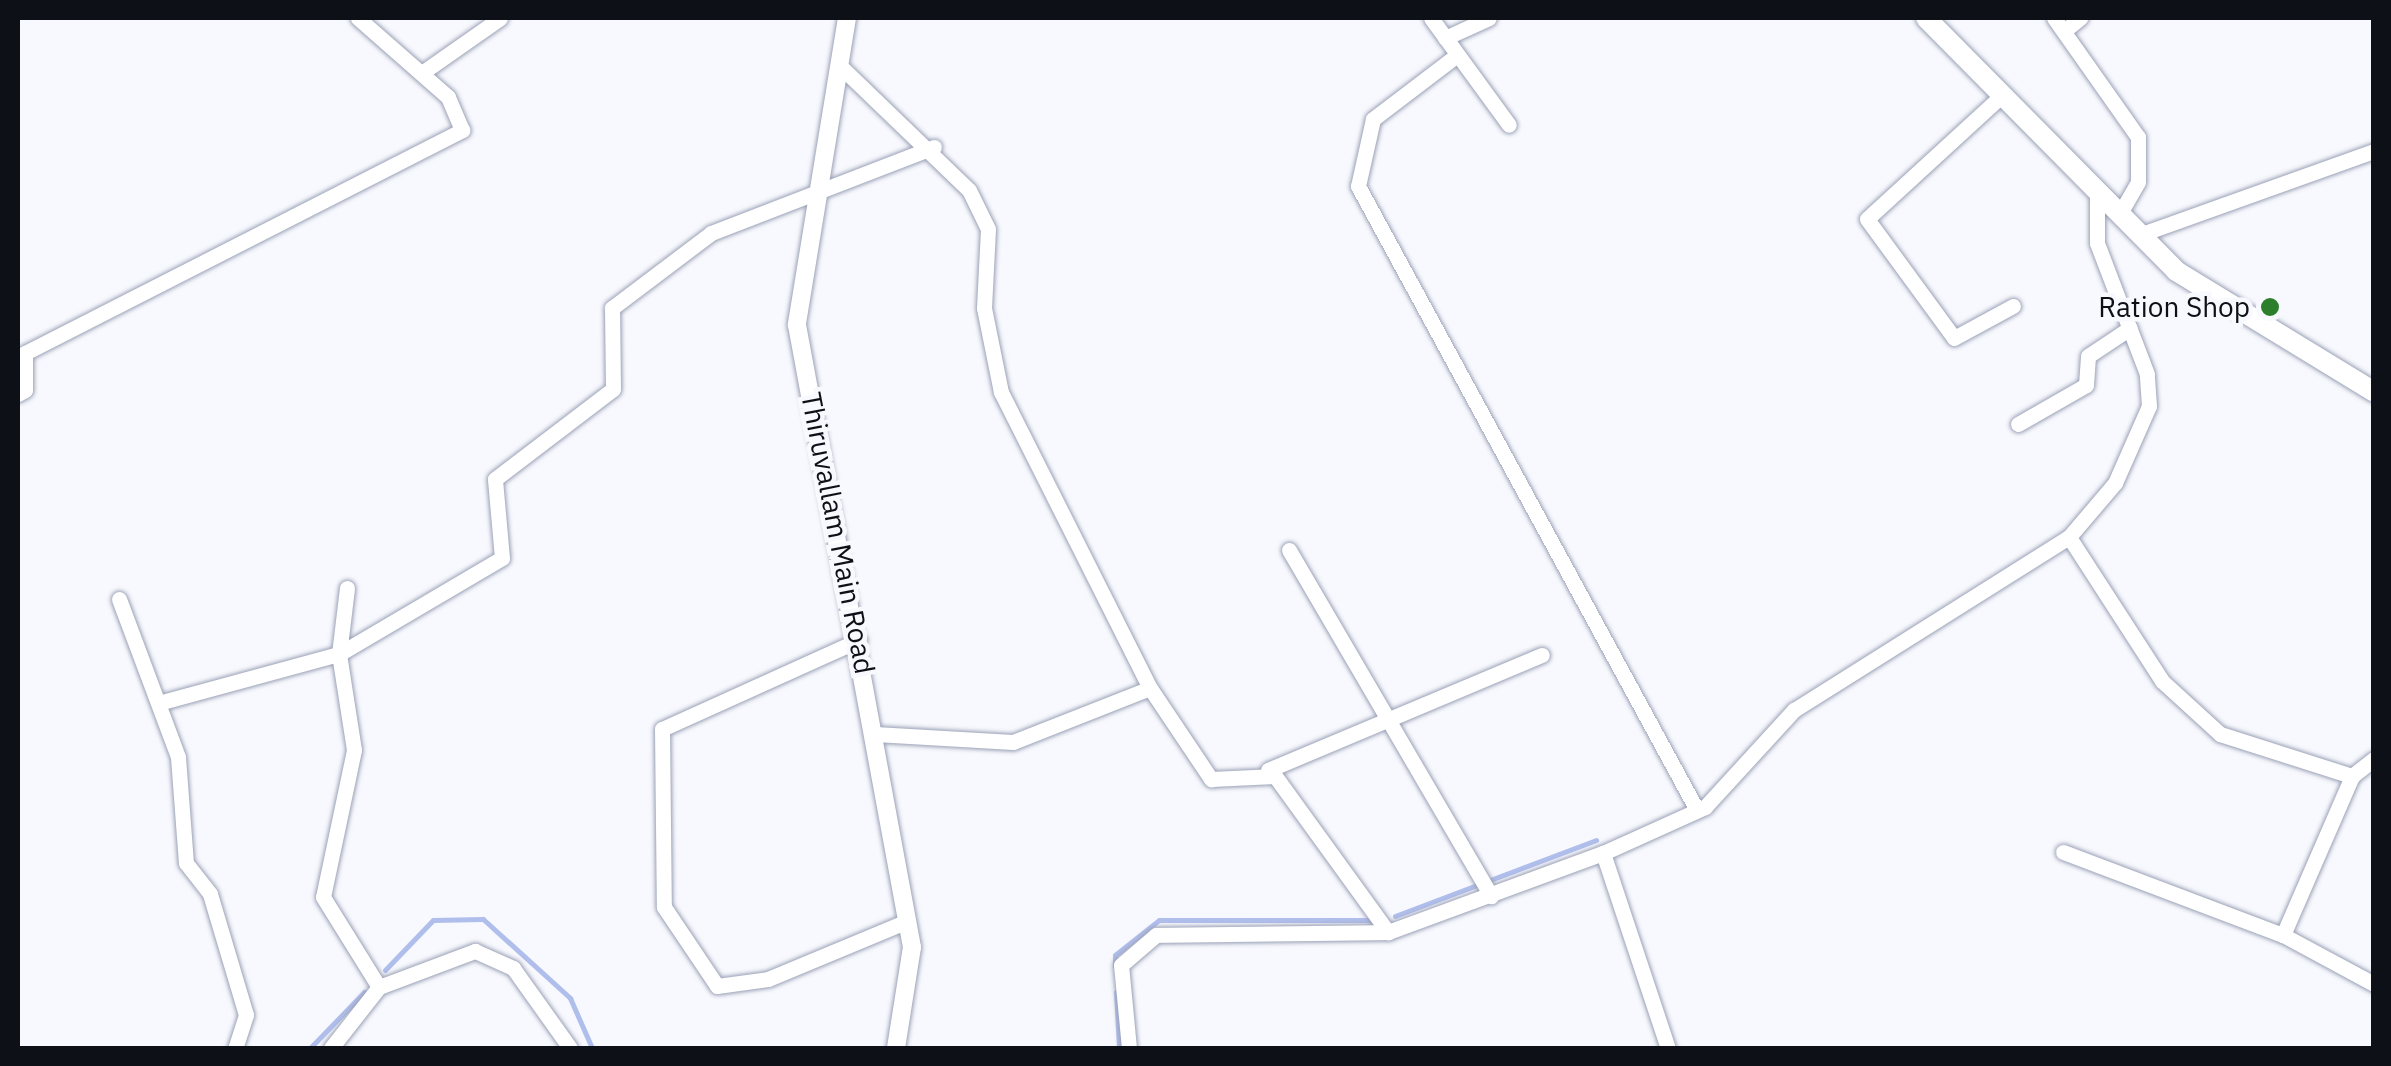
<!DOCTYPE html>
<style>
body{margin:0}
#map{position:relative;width:2391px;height:1066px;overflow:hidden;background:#f8f9fe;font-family:"IBM Plex Sans",sans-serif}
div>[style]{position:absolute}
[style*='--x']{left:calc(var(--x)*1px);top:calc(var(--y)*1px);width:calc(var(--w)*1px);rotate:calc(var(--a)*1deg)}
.stream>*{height:5px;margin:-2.5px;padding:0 2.5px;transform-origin:2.5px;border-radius:2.5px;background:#b0beec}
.roads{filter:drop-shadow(0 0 2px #9aa1b6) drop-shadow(0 0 2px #9aa1b6)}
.minor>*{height:15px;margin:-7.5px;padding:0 7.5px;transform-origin:7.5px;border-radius:7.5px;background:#fff}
.tertiary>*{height:18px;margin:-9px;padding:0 9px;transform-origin:9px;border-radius:9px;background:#fff}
.secondary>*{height:20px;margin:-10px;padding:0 10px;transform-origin:10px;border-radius:10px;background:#fff}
.dots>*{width:28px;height:28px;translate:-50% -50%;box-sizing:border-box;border:5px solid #f8f9fe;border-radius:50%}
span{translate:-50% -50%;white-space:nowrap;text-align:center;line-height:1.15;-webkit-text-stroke:9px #f8f9fe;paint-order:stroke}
.poi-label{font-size:28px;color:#0e1018}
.right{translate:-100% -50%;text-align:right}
.street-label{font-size:28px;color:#0e1018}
.frame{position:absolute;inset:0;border:20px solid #0e1018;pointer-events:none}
</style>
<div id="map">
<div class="stream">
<div style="--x:1395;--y:916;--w:215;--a:-20.7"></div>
<div style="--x:1115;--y:966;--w:11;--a:-90"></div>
<div style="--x:1115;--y:955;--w:56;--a:-38.5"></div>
<div style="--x:1159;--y:920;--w:216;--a:0"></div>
<div style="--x:385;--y:970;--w:69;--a:-46.2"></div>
<div style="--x:433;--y:920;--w:50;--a:-1.1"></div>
<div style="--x:483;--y:919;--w:118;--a:42.2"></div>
<div style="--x:570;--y:998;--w:55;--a:66.3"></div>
<div style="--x:1116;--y:992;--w:56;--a:86.9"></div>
<div style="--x:310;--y:1048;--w:78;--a:-46"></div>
</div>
<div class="roads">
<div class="minor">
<div style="--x:1431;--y:18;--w:132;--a:53.9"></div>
<div style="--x:2054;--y:18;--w:146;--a:54.8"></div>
<div style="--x:2138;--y:137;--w:45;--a:90"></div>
<div style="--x:2138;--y:182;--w:38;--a:120"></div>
<div style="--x:2064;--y:31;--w:21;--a:-39"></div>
<div style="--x:1445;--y:38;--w:48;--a:-24.4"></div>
<div style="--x:1457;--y:55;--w:106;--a:142.7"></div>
<div style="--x:1373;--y:119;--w:69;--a:102.6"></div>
<div style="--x:1358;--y:186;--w:710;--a:61.49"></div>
<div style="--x:839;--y:65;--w:180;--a:43.9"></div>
<div style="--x:969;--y:190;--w:43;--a:64"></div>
<div style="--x:988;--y:229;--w:79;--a:92.9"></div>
<div style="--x:984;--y:308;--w:86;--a:78.6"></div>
<div style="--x:1001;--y:392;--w:331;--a:63.3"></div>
<div style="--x:1150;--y:688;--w:110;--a:56.2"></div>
<div style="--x:1211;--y:779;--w:64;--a:-2.7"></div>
<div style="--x:1275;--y:776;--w:193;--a:54.1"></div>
<div style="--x:423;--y:72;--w:94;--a:-35"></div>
<div style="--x:2000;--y:97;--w:180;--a:137.5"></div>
<div style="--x:1867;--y:219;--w:147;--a:53.8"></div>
<div style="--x:1954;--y:338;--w:67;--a:-28.5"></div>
<div style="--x:2139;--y:235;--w:250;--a:-19.7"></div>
<div style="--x:18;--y:394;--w:8;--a:-30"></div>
<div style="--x:25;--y:390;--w:37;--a:-90"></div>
<div style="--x:25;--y:353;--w:491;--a:-27"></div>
<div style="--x:462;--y:130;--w:36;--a:-113"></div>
<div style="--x:448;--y:97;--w:120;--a:-138.7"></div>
<div style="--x:2018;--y:424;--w:78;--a:-29.8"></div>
<div style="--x:2086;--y:385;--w:29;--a:-86"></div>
<div style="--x:2088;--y:356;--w:50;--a:-33.7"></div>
<div style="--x:2069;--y:537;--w:171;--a:57.1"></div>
<div style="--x:2162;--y:681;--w:79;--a:42.4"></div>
<div style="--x:2220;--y:734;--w:139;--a:17.7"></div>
<div style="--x:2352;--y:776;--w:28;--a:-38"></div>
<div style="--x:1289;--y:550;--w:401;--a:59.7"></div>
<div style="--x:347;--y:588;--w:66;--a:96.9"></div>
<div style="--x:339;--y:654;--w:97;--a:81.1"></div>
<div style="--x:354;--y:750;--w:150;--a:101.9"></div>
<div style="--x:323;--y:897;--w:106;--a:58.1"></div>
<div style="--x:119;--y:599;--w:169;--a:69.5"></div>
<div style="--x:178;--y:757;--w:106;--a:85.7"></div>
<div style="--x:186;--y:863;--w:39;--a:52"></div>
<div style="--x:210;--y:894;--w:126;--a:73.4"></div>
<div style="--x:246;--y:1015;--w:35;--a:108"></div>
<div style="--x:859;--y:640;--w:216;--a:155.7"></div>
<div style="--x:662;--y:729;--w:178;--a:89.4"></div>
<div style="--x:664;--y:907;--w:95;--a:56.1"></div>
<div style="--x:717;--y:986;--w:51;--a:-7.8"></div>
<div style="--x:768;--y:979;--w:151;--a:-22.6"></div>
<div style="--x:162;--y:702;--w:183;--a:-15.2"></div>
<div style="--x:339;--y:654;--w:189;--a:-30.5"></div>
<div style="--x:502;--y:558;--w:79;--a:-95.1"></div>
<div style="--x:495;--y:479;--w:148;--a:-37.3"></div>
<div style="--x:613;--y:389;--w:81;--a:-90.7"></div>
<div style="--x:612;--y:308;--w:124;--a:-37.1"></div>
<div style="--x:711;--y:233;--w:239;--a:-21.1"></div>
<div style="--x:875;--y:734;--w:138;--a:3.3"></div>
<div style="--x:1013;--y:742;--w:147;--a:-21.5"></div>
<div style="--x:1268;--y:770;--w:297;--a:-22.8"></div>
<div style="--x:2063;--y:852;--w:235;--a:20.7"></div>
<div style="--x:2283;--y:935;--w:103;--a:28.3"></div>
<div style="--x:1603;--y:853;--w:206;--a:71.6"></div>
<div style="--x:2283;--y:935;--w:173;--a:-66.5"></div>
<div style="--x:331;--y:1048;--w:78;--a:-51.8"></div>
<div style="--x:379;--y:987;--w:103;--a:-20.6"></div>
<div style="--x:475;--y:951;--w:42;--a:24.1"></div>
<div style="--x:513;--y:968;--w:98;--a:54.5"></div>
<div style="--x:1129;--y:1048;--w:83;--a:-95.5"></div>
<div style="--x:1121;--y:965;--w:46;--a:-40.6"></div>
<div style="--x:1156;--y:935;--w:232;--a:-0.7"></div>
<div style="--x:1388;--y:932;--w:229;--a:-20.2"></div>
<div style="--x:1603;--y:853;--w:112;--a:-24.3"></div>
<div style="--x:1705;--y:807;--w:132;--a:-47.5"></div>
<div style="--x:1794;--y:710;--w:325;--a:-32.2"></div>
<div style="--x:2069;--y:537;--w:71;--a:-49.6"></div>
<div style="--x:2115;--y:483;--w:84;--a:-66.2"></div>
<div style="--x:2149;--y:406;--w:32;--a:-94"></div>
<div style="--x:2147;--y:374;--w:140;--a:-110.9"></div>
<div style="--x:2097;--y:243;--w:49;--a:-90"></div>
</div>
<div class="tertiary">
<div style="--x:847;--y:18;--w:311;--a:99.3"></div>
<div style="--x:797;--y:325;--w:633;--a:79.53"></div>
<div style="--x:912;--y:947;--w:102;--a:99"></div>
</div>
<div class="secondary">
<div style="--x:1926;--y:18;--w:356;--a:45.3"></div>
<div style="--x:2176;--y:271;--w:232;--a:31.4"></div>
</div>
</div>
<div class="dots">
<div style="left:2270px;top:307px;background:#2b7e2a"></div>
</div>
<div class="poi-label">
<span class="right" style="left:2250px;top:307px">Ration Shop</span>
</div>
<div class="street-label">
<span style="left:838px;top:533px;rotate:79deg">Thiruvallam Main Road</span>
</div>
<div class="frame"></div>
</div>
